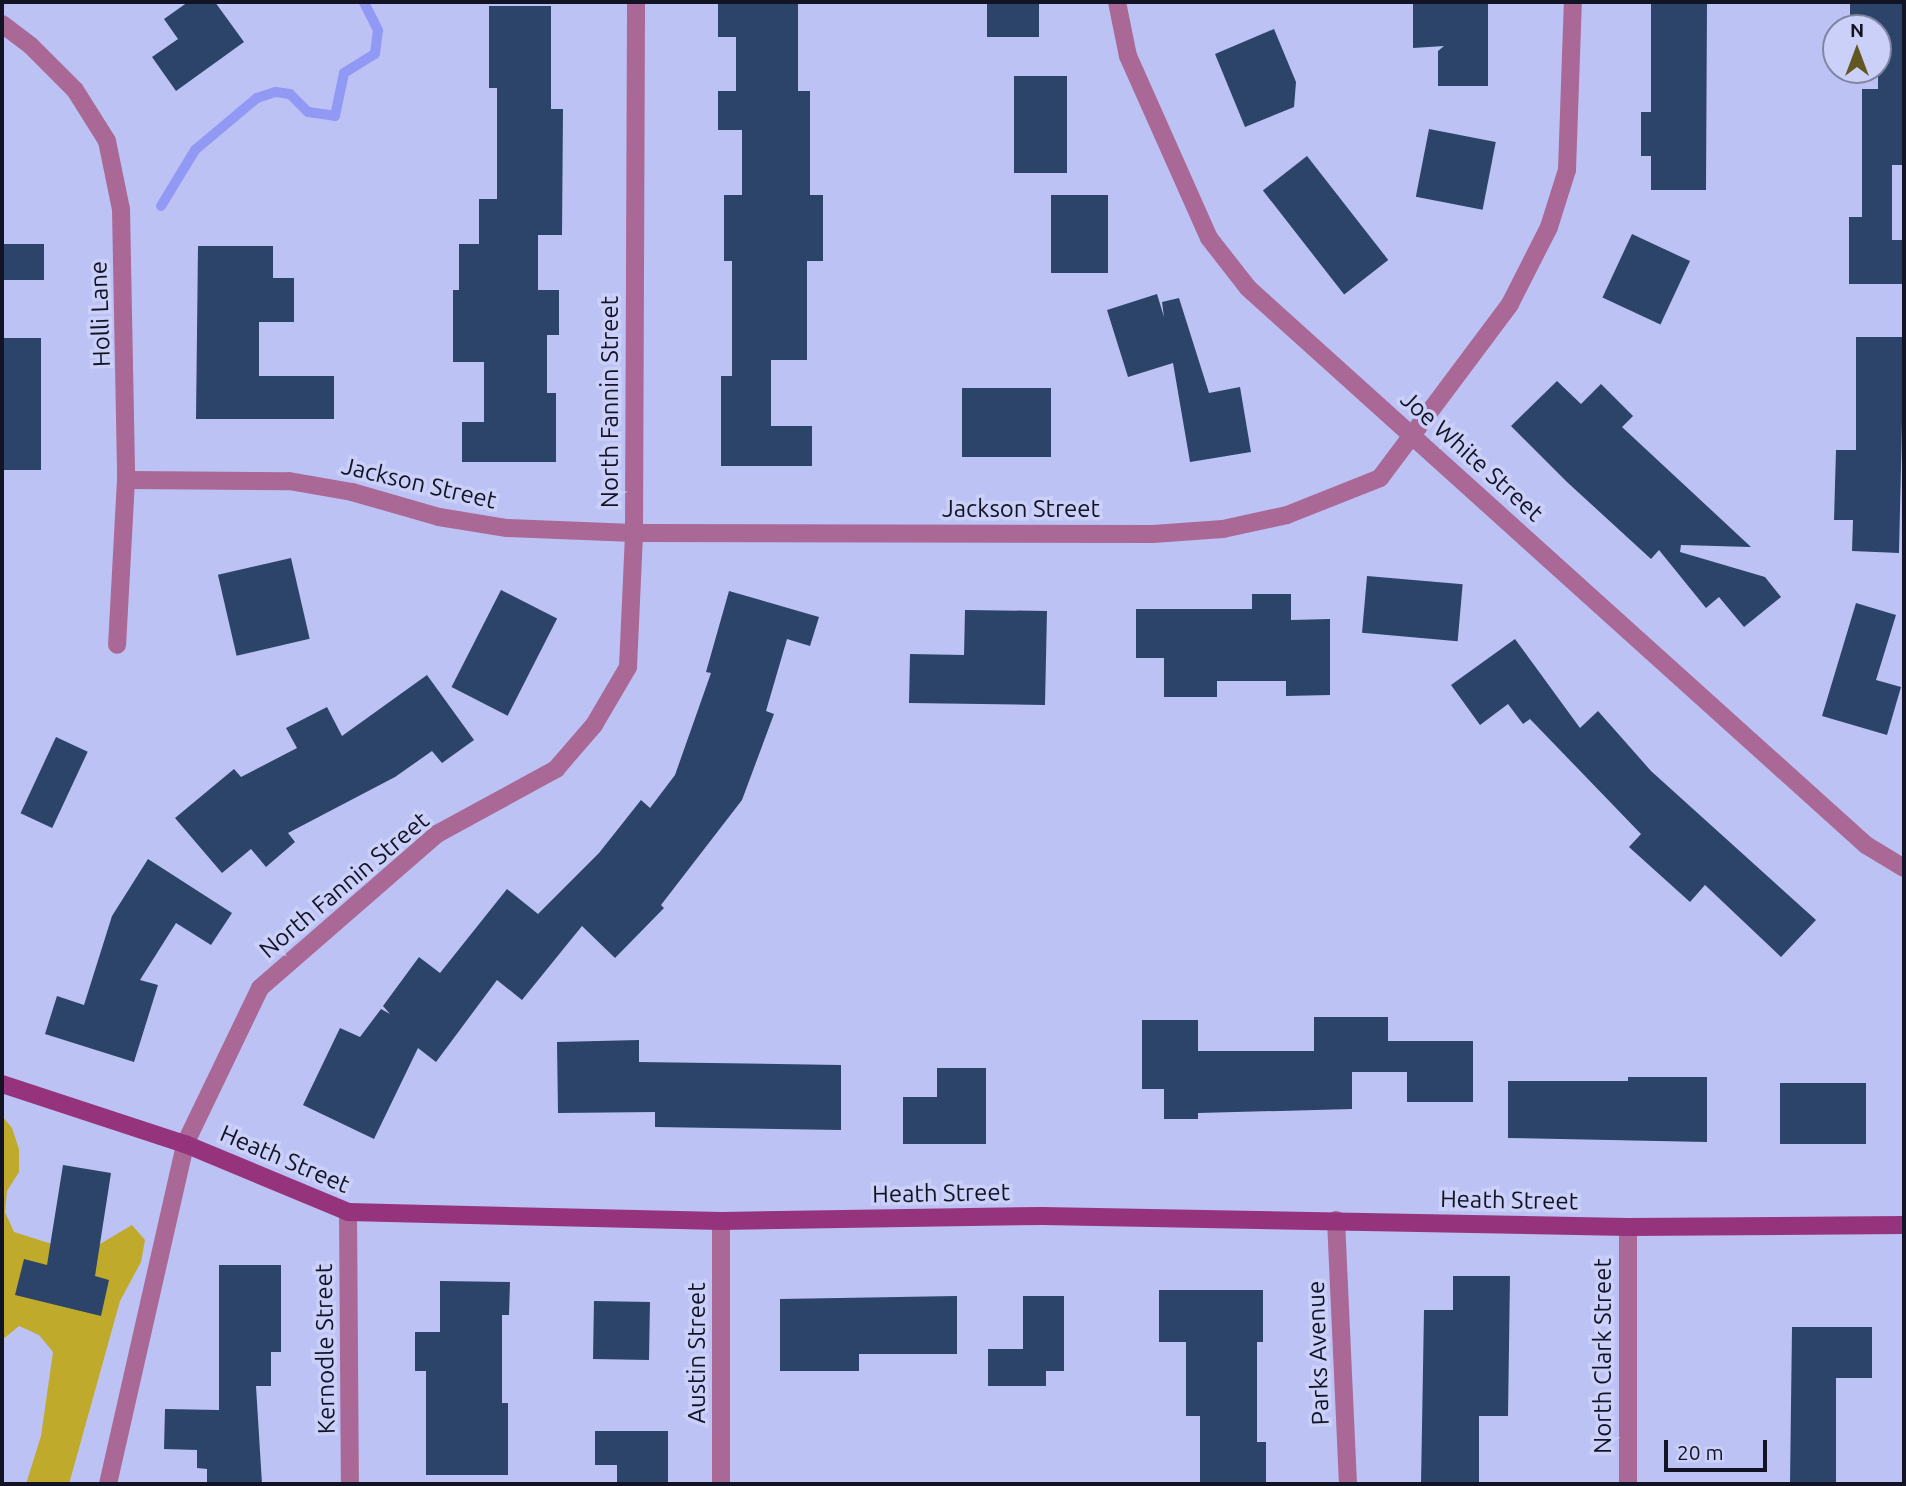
<!DOCTYPE html>
<style>
body{margin:0}
#map{position:relative;width:1906px;height:1486px;overflow:hidden;background:#bcc2f4;font-family:Ubuntu,sans-serif}
div>[style]{position:absolute}
[style*='--x']{left:calc(var(--x)*1px);top:calc(var(--y)*1px);width:calc(var(--w)*1px);rotate:calc(var(--a)*1deg)}
.green>*{inset:0;background:#bfaa2c}
.stream>*{height:10px;margin:-5px;padding:0 5px;transform-origin:5px;border-radius:5px;background:#9299f5}
.building>*{inset:0;background:#2c4469;transform-origin:0 0}
.street>*{height:18px;margin:-9px;padding:0 9px;transform-origin:9px;border-radius:9px;background:#a96895}
.secondary>*{height:18px;margin:-9px;padding:0 9px;transform-origin:9px;border-radius:9px;background:#95347c}
span{translate:-50% -50%;white-space:nowrap;text-align:center;line-height:1.15;-webkit-text-stroke:7px #cbd0f9;paint-order:stroke}
.street-label{font-size:24px;color:#121425}
.frame{position:absolute;inset:0;border:4px solid #121425;pointer-events:none}
.north{position:absolute;left:1822px;top:14px;width:70px;height:70px;box-sizing:border-box;background:#cbd0f9;border:2px solid #8185a4;border-radius:50%;rotate:0deg;font-size:19px;font-weight:700;line-height:28px;text-align:center;color:#121425}
.north::after{content:'';display:block;margin:auto;width:24px;height:32px;background:#605723;clip-path:polygon(50% 0,100% 100%,50% 72%,0 100%)}
.scale{position:absolute;left:1664px;top:1440px;width:103px;height:32px;box-sizing:border-box;border:4px solid #121425;border-top:0;padding-left:9px;font-size:21px;line-height:24px;white-space:nowrap;color:#121425;-webkit-text-stroke:5px #cbd0f9;paint-order:stroke}
</style>
<div id="map">
<div class="green">
<div style="clip-path:polygon(2px 1116px,12px 1128px,19px 1149px,19px 1172px,7px 1191px,5px 1212px,14px 1232px,74px 1251px,95px 1247px,132px 1225px,145px 1240px,141px 1262px,120px 1301px,69px 1484px,26px 1484px,41px 1436px,53px 1352px,39px 1335px,19px 1326px,2px 1340px)"></div>
</div>
<div class="stream">
<div style="--x:161;--y:206;--w:66;--a:-58.7"></div>
<div style="--x:195;--y:150;--w:81;--a:-40"></div>
<div style="--x:257;--y:98;--w:20;--a:-18"></div>
<div style="--x:276;--y:92;--w:14;--a:8"></div>
<div style="--x:290;--y:94;--w:25;--a:45"></div>
<div style="--x:308;--y:112;--w:27;--a:8"></div>
<div style="--x:335;--y:116;--w:44;--a:-78.2"></div>
<div style="--x:344;--y:73;--w:36;--a:-32"></div>
<div style="--x:375;--y:54;--w:24;--a:-83"></div>
<div style="--x:378;--y:30;--w:31;--a:-117"></div>
</div>
<div class="building">
<div style="clip-path:polygon(188px 2px,215px 2px,244px 42px,176px 91px,152px 57px,178px 39px,164px 19px)"></div>
<div style="clip-path:polygon(718px 2px,798px 2px,798px 91px,810px 91px,810px 195px,823px 195px,823px 261px,807px 261px,807px 360px,771px 360px,771px 426px,812px 426px,812px 466px,721px 466px,721px 376px,732px 376px,732px 261px,724px 261px,724px 195px,742px 195px,742px 130px,718px 130px,718px 91px,736px 91px,736px 37px,718px 37px)"></div>
<div style="left:987px;top:2px;width:52px;height:35px"></div>
<div style="clip-path:polygon(1651px 2px,1707px 2px,1706px 190px,1651px 190px,1651px 156px,1641px 156px,1641px 112px,1651px 112px)"></div>
<div style="clip-path:polygon(1850px 2px,1904px 2px,1904px 165px,1892px 165px,1892px 240px,1904px 240px,1904px 284px,1849px 284px,1849px 217px,1862px 217px,1862px 89px,1878px 89px,1878px 28px,1850px 28px)"></div>
<div style="clip-path:polygon(1413px 4px,1488px 4px,1488px 86px,1438px 86px,1438px 51px,1444px 46px,1413px 48px)"></div>
<div style="clip-path:polygon(489px 6px,551px 6px,551px 109px,563px 109px,562px 235px,538px 235px,538px 290px,559px 290px,559px 335px,547px 335px,547px 393px,556px 393px,556px 462px,462px 462px,462px 422px,484px 422px,484px 362px,453px 362px,453px 290px,459px 290px,459px 244px,479px 244px,479px 199px,497px 199px,497px 88px,489px 88px)"></div>
<div style="clip-path:polygon(1274px 29px,1296px 82px,1294px 107px,1245px 127px,1215px 54px)"></div>
<div style="left:1014px;top:76px;width:53px;height:97px"></div>
<div style="left:1429px;top:129px;width:68px;height:69px;rotate:11deg"></div>
<div style="left:1307px;top:156px;width:132px;height:56px;rotate:52deg"></div>
<div style="left:1051px;top:195px;width:57px;height:78px"></div>
<div style="left:1632px;top:234px;width:64px;height:70px;rotate:25deg"></div>
<div style="left:2px;top:244px;width:42px;height:36px"></div>
<div style="clip-path:polygon(198px 246px,273px 246px,273px 278px,294px 278px,294px 322px,259px 322px,259px 376px,334px 376px,334px 419px,196px 419px)"></div>
<div style="clip-path:polygon(1157px 294px,1164px 317px,1162px 302px,1179px 298px,1209px 393px,1240px 387px,1251px 452px,1190px 462px,1173px 363px,1128px 377px,1107px 310px)"></div>
<div style="clip-path:polygon(1856px 337px,1904px 337px,1899px 553px,1852px 551px,1853px 520px,1834px 520px,1836px 450px,1856px 450px)"></div>
<div style="left:2px;top:338px;width:39px;height:132px"></div>
<div style="clip-path:polygon(1557px 381px,1581px 404px,1601px 384px,1633px 416px,1622px 427px,1751px 547px,1681px 545px,1680px 552px,1765px 577px,1781px 597px,1744px 627px,1719px 597px,1706px 608px,1659px 550px,1651px 559px,1567px 482px,1511px 426px)"></div>
<div style="left:962px;top:388px;width:89px;height:69px"></div>
<div style="left:291px;top:558px;width:83px;height:75px;rotate:77deg"></div>
<div style="left:1367px;top:576px;width:96px;height:57px;rotate:5deg"></div>
<div style="left:501px;top:590px;width:63px;height:109px;rotate:27deg"></div>
<div style="clip-path:polygon(729px 591px,819px 617px,810px 646px,787px 639px,766px 711px,774px 714px,742px 800px,661px 905px,664px 908px,615px 958px,582px 926px,522px 1000px,497px 980px,436px 1062px,418px 1048px,374px 1139px,303px 1105px,340px 1028px,360px 1037px,381px 1009px,390px 1014px,383px 1006px,419px 957px,440px 973px,507px 889px,538px 914px,599px 853px,641px 800px,650px 808px,675px 775px,711px 673px,706px 672px)"></div>
<div style="clip-path:polygon(1252px 594px,1291px 594px,1291px 620px,1330px 619px,1330px 695px,1286px 696px,1286px 681px,1217px 681px,1217px 697px,1164px 697px,1164px 658px,1136px 658px,1136px 609px,1252px 609px)"></div>
<div style="clip-path:polygon(1856px 603px,1896px 615px,1876px 680px,1901px 687px,1887px 735px,1822px 716px)"></div>
<div style="clip-path:polygon(965px 610px,1047px 611px,1045px 705px,909px 703px,910px 654px,964px 655px)"></div>
<div style="clip-path:polygon(1515px 639px,1580px 728px,1598px 711px,1651px 771px,1816px 920px,1781px 957px,1705px 885px,1690px 902px,1629px 847px,1641px 834px,1530px 719px,1523px 724px,1508px 704px,1480px 725px,1451px 685px)"></div>
<div style="clip-path:polygon(427px 675px,474px 740px,442px 763px,432px 751px,395px 777px,288px 833px,295px 842px,266px 867px,251px 849px,222px 873px,175px 818px,234px 769px,241px 777px,297px 748px,286px 728px,327px 707px,342px 736px)"></div>
<div style="left:56px;top:737px;width:35px;height:84px;rotate:25deg"></div>
<div style="clip-path:polygon(148px 859px,232px 913px,211px 945px,176px 923px,140px 980px,158px 985px,134px 1062px,45px 1034px,57px 996px,84px 1005px,112px 916px)"></div>
<div style="clip-path:polygon(1314px 1017px,1388px 1017px,1388px 1041px,1473px 1041px,1473px 1102px,1407px 1102px,1407px 1072px,1352px 1072px,1352px 1109px,1198px 1113px,1198px 1119px,1164px 1119px,1164px 1089px,1142px 1089px,1142px 1020px,1198px 1020px,1198px 1051px,1314px 1051px)"></div>
<div style="clip-path:polygon(639px 1040px,639px 1062px,841px 1065px,841px 1130px,655px 1127px,655px 1112px,558px 1113px,557px 1042px)"></div>
<div style="clip-path:polygon(937px 1068px,986px 1068px,986px 1144px,903px 1144px,903px 1097px,937px 1097px)"></div>
<div style="clip-path:polygon(1628px 1077px,1707px 1077px,1707px 1142px,1508px 1138px,1508px 1081px,1628px 1081px)"></div>
<div style="left:1780px;top:1083px;width:86px;height:61px"></div>
<div style="clip-path:polygon(63px 1165px,111px 1173px,95px 1276px,109px 1280px,101px 1316px,15px 1295px,24px 1259px,47px 1265px)"></div>
<div style="clip-path:polygon(219px 1265px,281px 1265px,281px 1352px,271px 1352px,271px 1386px,256px 1386px,262px 1484px,207px 1484px,207px 1469px,197px 1468px,197px 1450px,164px 1449px,165px 1409px,219px 1410px)"></div>
<div style="clip-path:polygon(1453px 1276px,1510px 1276px,1508px 1416px,1479px 1416px,1479px 1484px,1421px 1484px,1424px 1310px,1453px 1310px)"></div>
<div style="clip-path:polygon(440px 1281px,510px 1282px,509px 1315px,502px 1315px,502px 1403px,508px 1403px,508px 1475px,426px 1475px,426px 1371px,415px 1371px,415px 1332px,440px 1332px)"></div>
<div style="clip-path:polygon(1159px 1290px,1263px 1290px,1263px 1342px,1257px 1342px,1257px 1442px,1266px 1442px,1266px 1484px,1200px 1484px,1200px 1416px,1186px 1416px,1186px 1342px,1159px 1342px)"></div>
<div style="clip-path:polygon(957px 1296px,957px 1354px,859px 1354px,859px 1371px,780px 1371px,780px 1299px)"></div>
<div style="clip-path:polygon(1023px 1296px,1064px 1296px,1064px 1371px,1046px 1371px,1046px 1386px,988px 1386px,988px 1349px,1023px 1349px)"></div>
<div style="left:594px;top:1301px;width:56px;height:58px;rotate:1deg"></div>
<div style="clip-path:polygon(1792px 1327px,1872px 1327px,1872px 1378px,1836px 1378px,1836px 1484px,1790px 1484px)"></div>
<div style="clip-path:polygon(595px 1431px,668px 1431px,668px 1484px,617px 1484px,617px 1465px,595px 1465px)"></div>
</div>
<div class="street">
<div style="--x:1117;--y:2;--w:55;--a:78.5"></div>
<div style="--x:1128;--y:56;--w:199;--a:66"></div>
<div style="--x:1209;--y:238;--w:63;--a:52"></div>
<div style="--x:1248;--y:288;--w:832;--a:42.03"></div>
<div style="--x:1866;--y:845;--w:44;--a:31.2"></div>
<div style="--x:2;--y:24;--w:36;--a:37"></div>
<div style="--x:31;--y:46;--w:62;--a:45"></div>
<div style="--x:75;--y:90;--w:60;--a:57.9"></div>
<div style="--x:107;--y:141;--w:69;--a:78.4"></div>
<div style="--x:121;--y:209;--w:271;--a:88.9"></div>
<div style="--x:126;--y:480;--w:165;--a:93.1"></div>
<div style="--x:126;--y:480;--w:163;--a:0.4"></div>
<div style="--x:289;--y:481;--w:64;--a:9.9"></div>
<div style="--x:352;--y:492;--w:91;--a:16"></div>
<div style="--x:439;--y:517;--w:69;--a:9.2"></div>
<div style="--x:507;--y:528;--w:127;--a:2.3"></div>
<div style="--x:634;--y:533;--w:519;--a:0.11"></div>
<div style="--x:1153;--y:534;--w:70;--a:-4.1"></div>
<div style="--x:1223;--y:529;--w:66;--a:-12.3"></div>
<div style="--x:1287;--y:515;--w:100;--a:-21.7"></div>
<div style="--x:1380;--y:478;--w:217;--a:-53.2"></div>
<div style="--x:1510;--y:304;--w:86;--a:-63.1"></div>
<div style="--x:1549;--y:227;--w:60;--a:-72.5"></div>
<div style="--x:1567;--y:170;--w:168;--a:-88"></div>
<div style="--x:348;--y:1212;--w:272;--a:89.6"></div>
<div style="--x:1336;--y:1220;--w:264;--a:87.4"></div>
<div style="--x:721;--y:1221;--w:263;--a:90"></div>
<div style="--x:1628;--y:1227;--w:257;--a:90"></div>
<div style="--x:108;--y:1484;--w:349;--a:-77.2"></div>
<div style="--x:185;--y:1144;--w:173;--a:-64.3"></div>
<div style="--x:260;--y:988;--w:235;--a:-41"></div>
<div style="--x:437;--y:834;--w:136;--a:-28.6"></div>
<div style="--x:556;--y:769;--w:58;--a:-49.2"></div>
<div style="--x:594;--y:725;--w:67;--a:-59.6"></div>
<div style="--x:628;--y:667;--w:134;--a:-87.4"></div>
<div style="--x:634;--y:533;--w:531;--a:-89.78"></div>
</div>
<div class="secondary">
<div style="--x:2;--y:1084;--w:193;--a:18.2"></div>
<div style="--x:185;--y:1144;--w:177;--a:22.6"></div>
<div style="--x:348;--y:1212;--w:373;--a:1.4"></div>
<div style="--x:721;--y:1221;--w:322;--a:-0.9"></div>
<div style="--x:1043;--y:1216;--w:585;--a:1.08"></div>
<div style="--x:1628;--y:1227;--w:276;--a:-0.4"></div>
</div>
<div class="street-label">
<span style="left:100px;top:314px;rotate:-92deg">Holli Lane</span>
<span style="left:610px;top:402px;rotate:-90deg">North Fannin Street</span>
<span style="left:1472px;top:456px;rotate:42deg">Joe White Street</span>
<span style="left:419px;top:483px;rotate:13deg">Jackson Street</span>
<span style="left:1021px;top:509px">Jackson Street</span>
<span style="left:344px;top:885px;rotate:-40deg">North Fannin Street</span>
<span style="left:285px;top:1159px;rotate:23deg">Heath Street</span>
<span style="left:941px;top:1193px;rotate:-1deg">Heath Street</span>
<span style="left:1509px;top:1200px;rotate:1deg">Heath Street</span>
<span style="left:325px;top:1349px;rotate:-91deg">Kernodle Street</span>
<span style="left:697px;top:1353px;rotate:-90deg">Austin Street</span>
<span style="left:1318px;top:1353px;rotate:-92deg">Parks Avenue</span>
<span style="left:1603px;top:1356px;rotate:-90deg">North Clark Street</span>
</div>
<div class="frame"></div>
<div class="north">N</div>
<div class="scale">20 m</div>
</div>
